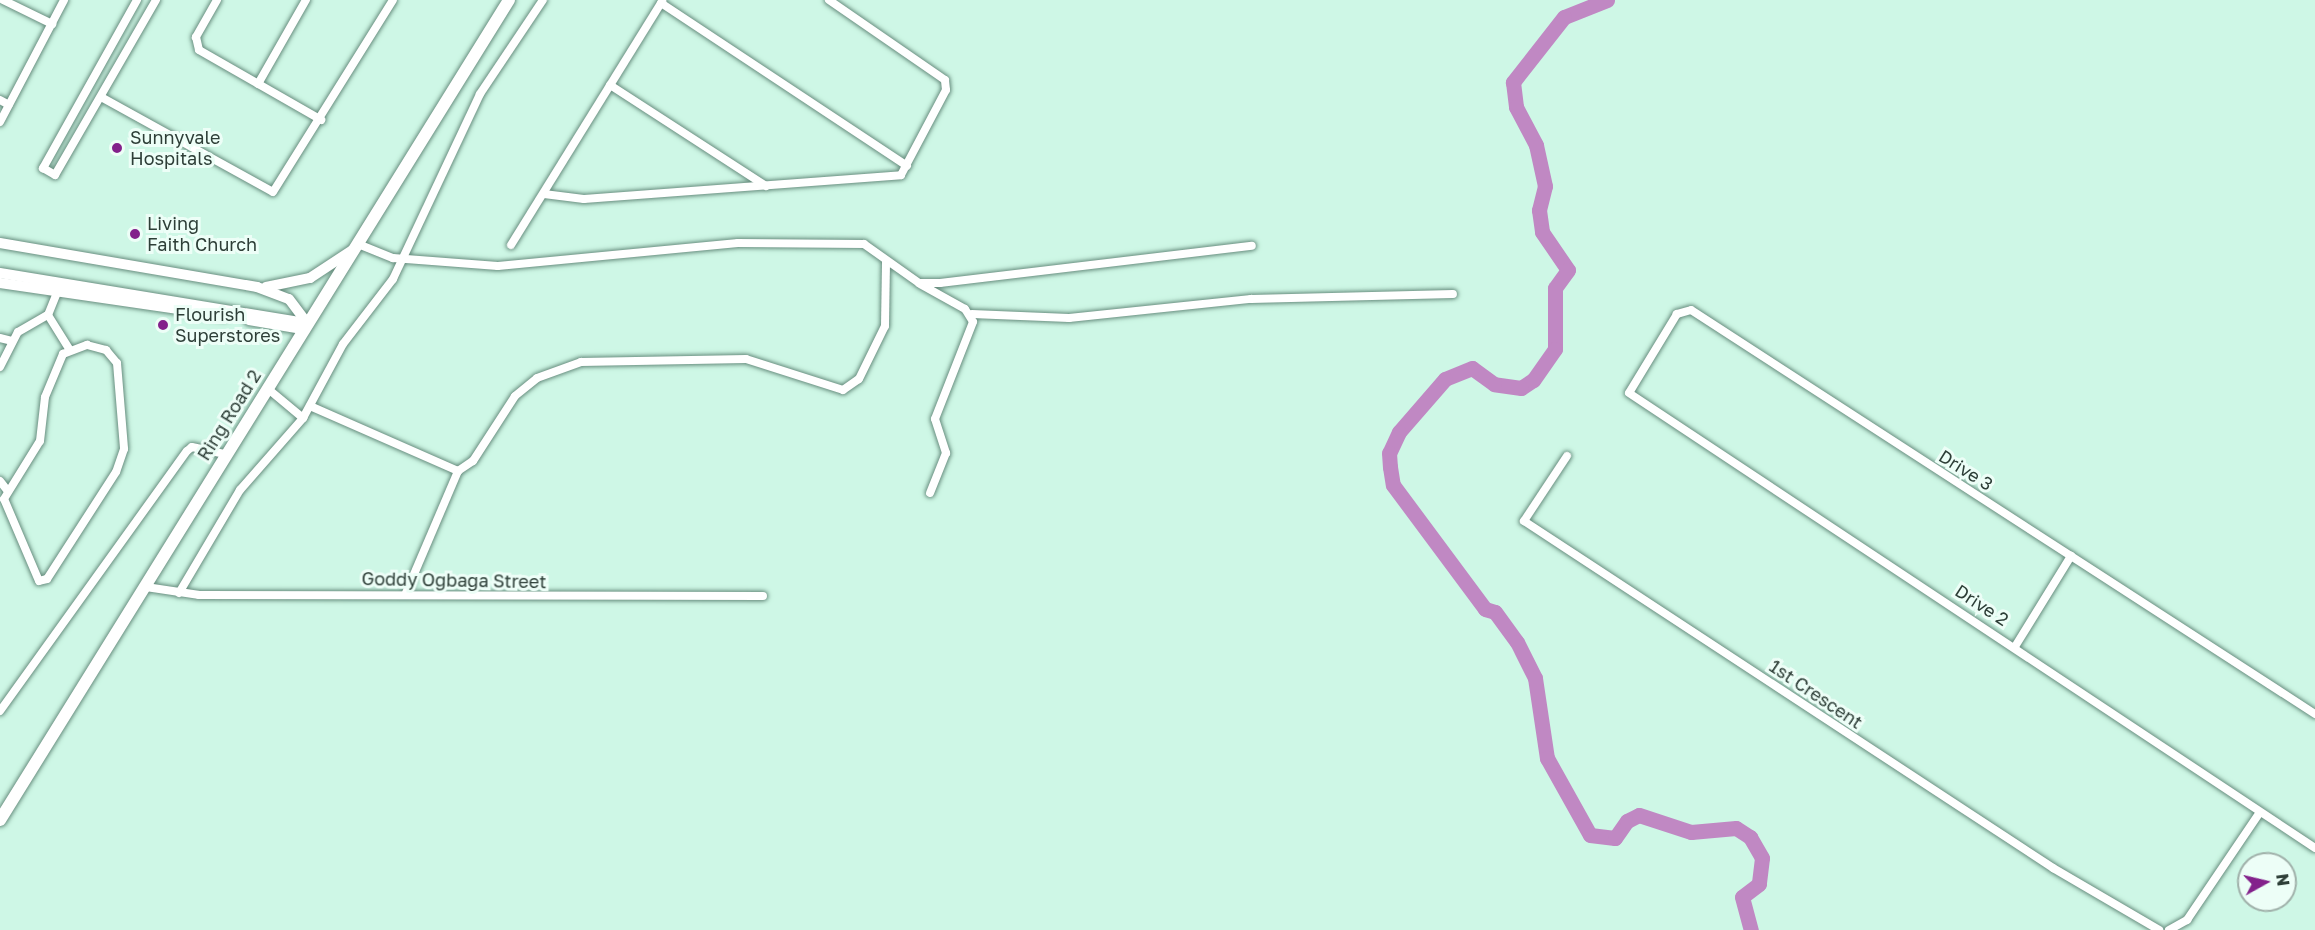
<!DOCTYPE html>
<style>
body{margin:0}
#map{position:relative;width:2315px;height:930px;overflow:hidden;background:#cef7e6;font-family:"Golos Text",sans-serif}
div>[style]{position:absolute}
[style*='--x']{left:calc(var(--x)*1px);top:calc(var(--y)*1px);width:calc(var(--w)*1px);rotate:calc(var(--a)*1deg)}
.river>*{height:15px;margin:-7.5px;padding:0 7.5px;transform-origin:7.5px;border-radius:7.5px;background:#c088c3}
.roads{filter:drop-shadow(0 0 2px #688e7f) drop-shadow(0 0 2px #688e7f)}
.street>*{height:8px;margin:-4px;padding:0 4px;transform-origin:4px;border-radius:4px;background:#fff}
.secondary>*{height:10px;margin:-5px;padding:0 5px;transform-origin:5px;border-radius:5px;background:#fff}
.primary>*{height:12px;margin:-6px;padding:0 6px;transform-origin:6px;border-radius:6px;background:#fff}
.dots>*{width:16px;height:16px;translate:-50% -50%;box-sizing:border-box;border:3px solid #edfef7;border-radius:50%}
span{translate:-50% -50%;white-space:nowrap;text-align:center;line-height:1.15;-webkit-text-stroke:6px #edfef7;paint-order:stroke}
.poi-label{font-size:18px;color:#2d3e37}
.left{translate:0 -50%;text-align:left}
.street-label{font-size:18px;color:#2d3e37}
.north{position:absolute;left:2237px;top:852px;width:60px;height:60px;box-sizing:border-box;background:#edfef7;border:2px solid #a0b1aa;border-radius:50%;rotate:82deg;font-size:16px;font-weight:700;line-height:24px;text-align:center;color:#2d3e37}
.north::after{content:'';display:block;margin:auto;width:21px;height:27px;background:#83218b;clip-path:polygon(50% 0,100% 100%,50% 72%,0 100%)}
</style>
<div id="map">
<div class="river">
<div style="--x:1607;--y:0;--w:46;--a:158.4"></div>
<div style="--x:1564;--y:17;--w:83;--a:128.1"></div>
<div style="--x:1513;--y:82;--w:25;--a:83"></div>
<div style="--x:1516;--y:107;--w:43;--a:62.2"></div>
<div style="--x:1536;--y:145;--w:42;--a:77.6"></div>
<div style="--x:1545;--y:186;--w:25;--a:104"></div>
<div style="--x:1539;--y:210;--w:22;--a:82"></div>
<div style="--x:1542;--y:232;--w:46;--a:55.6"></div>
<div style="--x:1568;--y:270;--w:22;--a:126"></div>
<div style="--x:1555;--y:288;--w:61;--a:90"></div>
<div style="--x:1555;--y:349;--w:38;--a:125"></div>
<div style="--x:1533;--y:380;--w:14;--a:146"></div>
<div style="--x:1521;--y:388;--w:27;--a:-172"></div>
<div style="--x:1494;--y:384;--w:27;--a:-144"></div>
<div style="--x:1472;--y:368;--w:29;--a:158"></div>
<div style="--x:1445;--y:379;--w:70;--a:131"></div>
<div style="--x:1399;--y:432;--w:23;--a:115"></div>
<div style="--x:1389;--y:453;--w:14;--a:86"></div>
<div style="--x:1390;--y:467;--w:18;--a:81"></div>
<div style="--x:1393;--y:485;--w:154;--a:53.4"></div>
<div style="--x:1485;--y:609;--w:10;--a:17"></div>
<div style="--x:1495;--y:612;--w:37;--a:54"></div>
<div style="--x:1517;--y:642;--w:40;--a:63.4"></div>
<div style="--x:1535;--y:678;--w:81;--a:81.5"></div>
<div style="--x:1547;--y:758;--w:88;--a:60.8"></div>
<div style="--x:1590;--y:835;--w:25;--a:7"></div>
<div style="--x:1615;--y:838;--w:21;--a:-55"></div>
<div style="--x:1627;--y:821;--w:13;--a:-27"></div>
<div style="--x:1639;--y:815;--w:55;--a:18.1"></div>
<div style="--x:1691;--y:832;--w:45;--a:-5.1"></div>
<div style="--x:1736;--y:828;--w:17;--a:33"></div>
<div style="--x:1750;--y:837;--w:24;--a:60"></div>
<div style="--x:1762;--y:858;--w:26;--a:97"></div>
<div style="--x:1759;--y:884;--w:21;--a:143"></div>
<div style="--x:1742;--y:897;--w:34;--a:75"></div>
</div>
<div class="roads">
<div class="street">
<div style="--x:3;--y:0;--w:55;--a:26.1"></div>
<div style="--x:137;--y:0;--w:193;--a:119.2"></div>
<div style="--x:43;--y:168;--w:14;--a:30"></div>
<div style="--x:55;--y:175;--w:202;--a:-60"></div>
<div style="--x:217;--y:0;--w:43;--a:119.6"></div>
<div style="--x:196;--y:37;--w:13;--a:77"></div>
<div style="--x:199;--y:50;--w:141;--a:29.8"></div>
<div style="--x:661;--y:3;--w:295;--a:33.5"></div>
<div style="--x:258;--y:84;--w:97;--a:-60.3"></div>
<div style="--x:610;--y:85;--w:186;--a:32.9"></div>
<div style="--x:101;--y:97;--w:196;--a:28.9"></div>
<div style="--x:273;--y:192;--w:226;--a:-58"></div>
<div style="--x:0;--y:100;--w:10;--a:29"></div>
<div style="--x:0;--y:122;--w:138;--a:-62.3"></div>
<div style="--x:544;--y:194;--w:40;--a:7.1"></div>
<div style="--x:584;--y:199;--w:318;--a:-4.3"></div>
<div style="--x:901;--y:175;--w:96;--a:-62.1"></div>
<div style="--x:946;--y:90;--w:10;--a:-96"></div>
<div style="--x:945;--y:80;--w:141;--a:-145.4"></div>
<div style="--x:358;--y:244;--w:38;--a:22"></div>
<div style="--x:393;--y:258;--w:105;--a:4.4"></div>
<div style="--x:498;--y:266;--w:241;--a:-5.5"></div>
<div style="--x:738;--y:243;--w:126;--a:0.5"></div>
<div style="--x:864;--y:244;--w:67;--a:35.3"></div>
<div style="--x:919;--y:283;--w:21;--a:0"></div>
<div style="--x:940;--y:283;--w:314;--a:-6.8"></div>
<div style="--x:511;--y:245;--w:287;--a:-58.2"></div>
<div style="--x:920;--y:284;--w:51;--a:29.1"></div>
<div style="--x:965;--y:309;--w:15;--a:58"></div>
<div style="--x:973;--y:322;--w:104;--a:111.4"></div>
<div style="--x:935;--y:419;--w:36;--a:72"></div>
<div style="--x:946;--y:453;--w:43;--a:111.8"></div>
<div style="--x:972;--y:314;--w:97;--a:2.4"></div>
<div style="--x:1069;--y:318;--w:183;--a:-6"></div>
<div style="--x:1251;--y:299;--w:202;--a:-1.4"></div>
<div style="--x:48;--y:315;--w:39;--a:58"></div>
<div style="--x:0;--y:338;--w:12;--a:14"></div>
<div style="--x:87;--y:345;--w:20;--a:15"></div>
<div style="--x:106;--y:350;--w:17;--a:50"></div>
<div style="--x:117;--y:363;--w:86;--a:85.3"></div>
<div style="--x:124;--y:449;--w:24;--a:109"></div>
<div style="--x:116;--y:472;--w:127;--a:122.8"></div>
<div style="--x:47;--y:579;--w:8;--a:166"></div>
<div style="--x:39;--y:581;--w:89;--a:-113.1"></div>
<div style="--x:4;--y:499;--w:68;--a:-58.2"></div>
<div style="--x:40;--y:441;--w:44;--a:-83.5"></div>
<div style="--x:45;--y:397;--w:47;--a:-67.3"></div>
<div style="--x:63;--y:354;--w:26;--a:-21"></div>
<div style="--x:0;--y:367;--w:39;--a:-63"></div>
<div style="--x:18;--y:332;--w:34;--a:-30"></div>
<div style="--x:48;--y:315;--w:24;--a:-68"></div>
<div style="--x:267;--y:388;--w:47;--a:39.8"></div>
<div style="--x:303;--y:418;--w:84;--a:-61.6"></div>
<div style="--x:343;--y:344;--w:82;--a:-52.4"></div>
<div style="--x:393;--y:279;--w:204;--a:-64.8"></div>
<div style="--x:480;--y:94;--w:113;--a:-56.2"></div>
<div style="--x:310;--y:406;--w:162;--a:23.7"></div>
<div style="--x:458;--y:471;--w:18;--a:-34"></div>
<div style="--x:473;--y:461;--w:77;--a:-57.1"></div>
<div style="--x:515;--y:396;--w:28;--a:-39"></div>
<div style="--x:537;--y:378;--w:47;--a:-20"></div>
<div style="--x:581;--y:362;--w:165;--a:-1"></div>
<div style="--x:746;--y:359;--w:102;--a:17.7"></div>
<div style="--x:843;--y:390;--w:19;--a:-35"></div>
<div style="--x:859;--y:379;--w:59;--a:-63.9"></div>
<div style="--x:885;--y:326;--w:65;--a:-89.1"></div>
<div style="--x:1567;--y:456;--w:78;--a:123.5"></div>
<div style="--x:1524;--y:521;--w:633;--a:33.26"></div>
<div style="--x:2053;--y:868;--w:123;--a:30.3"></div>
<div style="--x:0;--y:481;--w:11;--a:52"></div>
<div style="--x:146;--y:587;--w:54;--a:8.6"></div>
<div style="--x:199;--y:595;--w:564;--a:0.1"></div>
<div style="--x:179;--y:593;--w:120;--a:-59.4"></div>
<div style="--x:240;--y:490;--w:96;--a:-48.8"></div>
<div style="--x:406;--y:593;--w:133;--a:-66.9"></div>
<div style="--x:2016;--y:645;--w:105;--a:-58.3"></div>
<div style="--x:0;--y:711;--w:320;--a:-54.3"></div>
<div style="--x:187;--y:451;--w:6;--a:-39"></div>
<div style="--x:192;--y:447;--w:34;--a:12"></div>
<div style="--x:2315;--y:714;--w:743;--a:-147.08"></div>
<div style="--x:1691;--y:310;--w:15;--a:164"></div>
<div style="--x:1677;--y:314;--w:92;--a:121.3"></div>
<div style="--x:1629;--y:393;--w:823;--a:33.55"></div>
<div style="--x:2169;--y:930;--w:21;--a:-29"></div>
<div style="--x:2187;--y:920;--w:130;--a:-55.9"></div>
</div>
<div class="secondary">
<div style="--x:0;--y:243;--w:261;--a:9.7"></div>
<div style="--x:257;--y:287;--w:34;--a:21"></div>
<div style="--x:289;--y:299;--w:30;--a:53"></div>
<div style="--x:0;--y:273;--w:311;--a:9.3"></div>
<div style="--x:0;--y:283;--w:227;--a:8.3"></div>
<div style="--x:266;--y:287;--w:45;--a:-11.6"></div>
<div style="--x:310;--y:278;--w:53;--a:-33.4"></div>
<div style="--x:249;--y:320;--w:54;--a:9.6"></div>
</div>
<div class="primary">
<div style="--x:0;--y:820;--w:965;--a:-58.17"></div>
</div>
</div>
<div class="dots">
<div style="left:117px;top:148px;background:#83218b"></div>
<div style="left:135px;top:234px;background:#83218b"></div>
<div style="left:163px;top:325px;background:#83218b"></div>
</div>
<div class="poi-label">
<span class="left" style="left:130px;top:148px">Sunnyvale<br>Hospitals</span>
<span class="left" style="left:147px;top:234px">Living<br>Faith Church</span>
<span class="left" style="left:175px;top:325px">Flourish<br>Superstores</span>
</div>
<div class="street-label">
<span style="left:229px;top:415px;rotate:-58deg">Ring Road 2</span>
<span style="left:1966px;top:470px;rotate:32deg">Drive 3</span>
<span style="left:454px;top:580px;rotate:1deg">Goddy Ogbaga Street</span>
<span style="left:1982px;top:605px;rotate:33deg">Drive 2</span>
<span style="left:1816px;top:694px;rotate:34deg">1st Crescent</span>
</div>
<div class="north">N</div>
</div>
